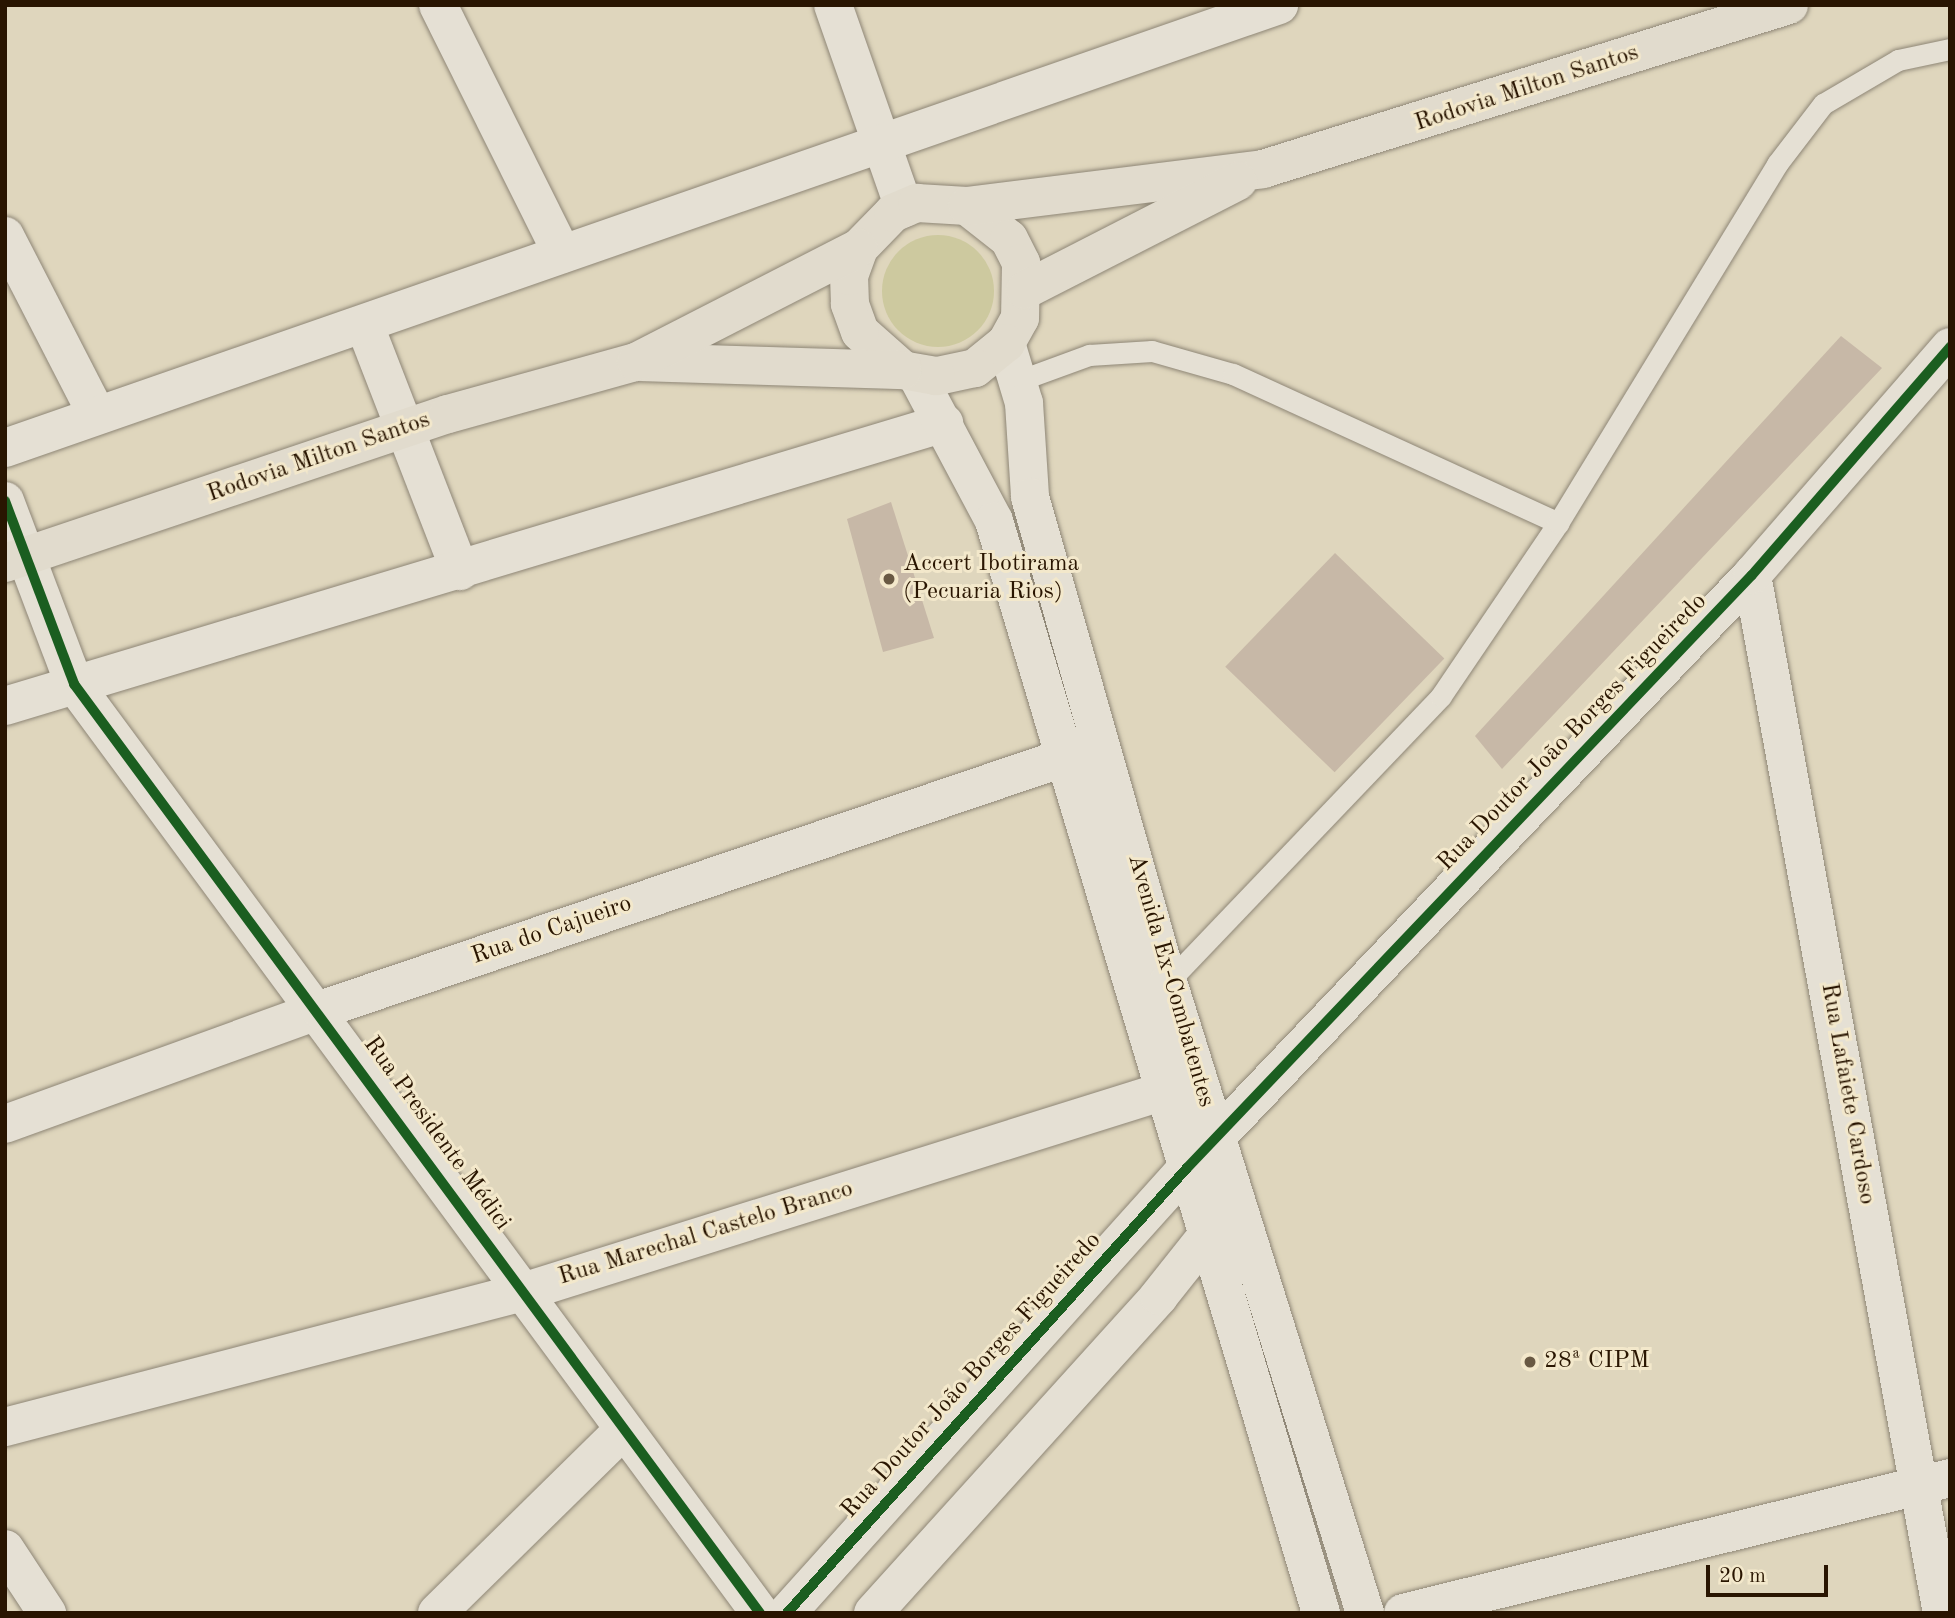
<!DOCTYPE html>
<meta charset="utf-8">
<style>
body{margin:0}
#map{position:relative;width:1955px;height:1618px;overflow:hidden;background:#dfd6bd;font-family:"Old Standard TT",serif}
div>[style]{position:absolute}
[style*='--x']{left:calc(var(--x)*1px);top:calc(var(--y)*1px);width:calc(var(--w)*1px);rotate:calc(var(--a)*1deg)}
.green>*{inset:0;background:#cdc99f}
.round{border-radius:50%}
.building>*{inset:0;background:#c7b8a7;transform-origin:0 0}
.roads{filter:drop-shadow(0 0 2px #8e8676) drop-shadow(0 0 2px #8e8676)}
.lane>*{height:21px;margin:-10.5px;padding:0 10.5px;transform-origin:10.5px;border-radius:10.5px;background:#e5e0d4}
.street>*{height:38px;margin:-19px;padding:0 19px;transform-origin:19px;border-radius:19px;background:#e5e0d4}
.secondary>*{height:38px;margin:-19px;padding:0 19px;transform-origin:19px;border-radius:19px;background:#e5e0d4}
.highway>*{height:38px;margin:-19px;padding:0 19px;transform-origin:19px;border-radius:19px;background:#e1dbcd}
.cycleway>*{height:10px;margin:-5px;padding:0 5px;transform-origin:5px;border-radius:5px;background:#1b5e20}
.dots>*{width:19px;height:19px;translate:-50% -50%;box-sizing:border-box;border:4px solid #f3e8cb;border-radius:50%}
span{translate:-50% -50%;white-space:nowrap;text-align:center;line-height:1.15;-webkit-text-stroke:6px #f3e8cb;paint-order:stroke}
.street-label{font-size:24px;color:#291501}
.poi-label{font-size:24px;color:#291501}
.left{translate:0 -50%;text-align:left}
.frame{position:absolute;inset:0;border:7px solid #291501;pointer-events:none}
.scale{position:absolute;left:1706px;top:1565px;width:122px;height:32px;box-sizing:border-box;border:4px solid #291501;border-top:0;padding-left:9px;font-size:21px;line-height:24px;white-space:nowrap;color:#291501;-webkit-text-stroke:5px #f3e8cb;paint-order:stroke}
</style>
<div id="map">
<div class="green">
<i class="round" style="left:882px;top:235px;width:112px;height:112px"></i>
</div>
<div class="building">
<i style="clip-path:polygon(1841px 336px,1882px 368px,1502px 769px,1475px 736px)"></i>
<i style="clip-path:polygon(891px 502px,934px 638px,883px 652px,847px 519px)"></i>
<i style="left:1335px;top:553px;width:152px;height:158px;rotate:44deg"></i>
</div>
<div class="roads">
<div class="lane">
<i style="--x:1018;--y:381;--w:76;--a:-20.1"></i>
<i style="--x:1089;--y:355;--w:63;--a:-3.6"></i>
<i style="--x:1152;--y:351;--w:84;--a:15.9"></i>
<i style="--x:1233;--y:374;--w:358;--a:24.6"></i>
<i style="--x:1168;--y:982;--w:395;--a:-46.3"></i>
<i style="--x:1441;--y:696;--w:209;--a:-55.9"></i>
<i style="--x:1558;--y:523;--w:421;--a:-58.6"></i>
<i style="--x:1777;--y:164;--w:76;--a:-52.5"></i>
<i style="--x:1823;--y:104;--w:87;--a:-30.4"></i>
<i style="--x:1898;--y:60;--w:53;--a:-11.9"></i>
</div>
<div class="street">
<i style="--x:438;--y:5;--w:278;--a:63.5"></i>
<i style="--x:833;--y:5;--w:215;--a:70.7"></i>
<i style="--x:5;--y:236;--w:199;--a:62.8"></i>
<i style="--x:365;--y:326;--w:263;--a:68.8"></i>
<i style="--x:5;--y:448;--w:1349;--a:-19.17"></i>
<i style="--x:5;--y:501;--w:196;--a:69.3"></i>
<i style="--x:74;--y:684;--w:1155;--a:53.56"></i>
<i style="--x:1752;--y:575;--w:1055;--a:79.63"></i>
<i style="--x:5;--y:706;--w:981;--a:-16.77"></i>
<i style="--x:5;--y:1124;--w:335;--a:-19.9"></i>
<i style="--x:320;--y:1010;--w:818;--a:-18.74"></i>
<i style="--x:5;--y:1427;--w:535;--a:-14.61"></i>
<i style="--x:523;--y:1292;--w:705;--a:-17.41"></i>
<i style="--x:5;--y:1549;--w:77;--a:56.7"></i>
<i style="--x:437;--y:1613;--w:258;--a:-44.5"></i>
<i style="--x:787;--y:1613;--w:598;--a:-48.05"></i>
<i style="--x:1187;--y:1168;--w:819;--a:-46.39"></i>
<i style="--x:1752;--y:575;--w:302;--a:-49"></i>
<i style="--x:873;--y:1613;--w:427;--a:-47.9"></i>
<i style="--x:1159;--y:1296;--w:106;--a:-51.5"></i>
<i style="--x:1403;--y:1613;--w:563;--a:-13.86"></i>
</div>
<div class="secondary">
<i style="--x:1006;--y:343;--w:63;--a:73.3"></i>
<i style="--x:1024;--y:403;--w:94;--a:86.3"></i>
<i style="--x:1030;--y:497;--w:504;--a:74.12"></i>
<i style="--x:1168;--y:982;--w:661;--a:72.66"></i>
<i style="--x:916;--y:374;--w:166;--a:62"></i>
<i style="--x:994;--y:521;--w:1140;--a:73.33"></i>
</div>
<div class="highway">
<i style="--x:967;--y:206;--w:53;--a:38.2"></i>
<i style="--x:1009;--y:239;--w:27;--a:63"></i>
<i style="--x:1021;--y:263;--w:55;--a:91"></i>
<i style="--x:1020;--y:318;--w:29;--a:119"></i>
<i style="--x:1006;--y:343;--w:40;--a:141"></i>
<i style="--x:975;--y:368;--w:40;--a:168"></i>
<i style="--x:936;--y:376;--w:34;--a:-170"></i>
<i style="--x:903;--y:370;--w:57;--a:-138.5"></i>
<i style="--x:860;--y:332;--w:30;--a:-110"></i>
<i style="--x:850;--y:304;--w:28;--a:-92"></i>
<i style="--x:849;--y:276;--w:30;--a:-70"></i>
<i style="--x:859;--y:248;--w:49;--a:-45.8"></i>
<i style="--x:893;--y:213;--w:26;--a:-23"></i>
<i style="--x:917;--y:203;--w:50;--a:3.4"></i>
<i style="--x:967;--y:206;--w:298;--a:-7.1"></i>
<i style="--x:1263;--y:169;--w:551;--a:-17.32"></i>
<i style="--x:1025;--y:290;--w:239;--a:-27.1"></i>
<i style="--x:642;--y:362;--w:261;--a:1.8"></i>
<i style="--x:5;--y:563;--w:467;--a:-18.6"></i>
<i style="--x:448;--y:414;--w:195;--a:-15.5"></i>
<i style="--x:636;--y:362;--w:250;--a:-27.1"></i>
</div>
</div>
<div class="cycleway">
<i style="--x:5;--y:501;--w:196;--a:69.3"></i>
<i style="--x:74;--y:684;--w:1155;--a:53.56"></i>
<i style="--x:787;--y:1613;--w:598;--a:-48.05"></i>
<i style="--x:1187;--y:1168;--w:819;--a:-46.39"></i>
<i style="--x:1752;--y:575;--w:302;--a:-49"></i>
</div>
<div class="dots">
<i style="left:889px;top:579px;background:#695943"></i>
<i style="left:1530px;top:1362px;background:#695943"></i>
</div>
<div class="street-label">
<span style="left:1527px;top:89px;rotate:-18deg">Rodovia Milton Santos</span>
<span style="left:319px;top:458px;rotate:-19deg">Rodovia Milton Santos</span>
<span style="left:1573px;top:733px;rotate:-46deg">Rua Doutor João Borges Figueiredo</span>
<span style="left:552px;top:931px;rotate:-19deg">Rua do Cajueiro</span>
<span style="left:1170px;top:981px;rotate:74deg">Avenida Ex-Combatentes</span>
<span style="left:1847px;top:1094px;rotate:80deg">Rua Lafaiete Cardoso</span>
<span style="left:436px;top:1134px;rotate:54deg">Rua Presidente Médici</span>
<span style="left:706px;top:1234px;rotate:-17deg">Rua Marechal Castelo Branco</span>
<span style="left:972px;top:1376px;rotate:-48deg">Rua Doutor João Borges Figueiredo</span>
</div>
<div class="poi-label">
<span class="left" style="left:903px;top:579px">Accert Ibotirama<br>(Pecuaria Rios)</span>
<span class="left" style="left:1544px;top:1362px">28ª CIPM</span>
</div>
<div class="frame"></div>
<div class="scale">20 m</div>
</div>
